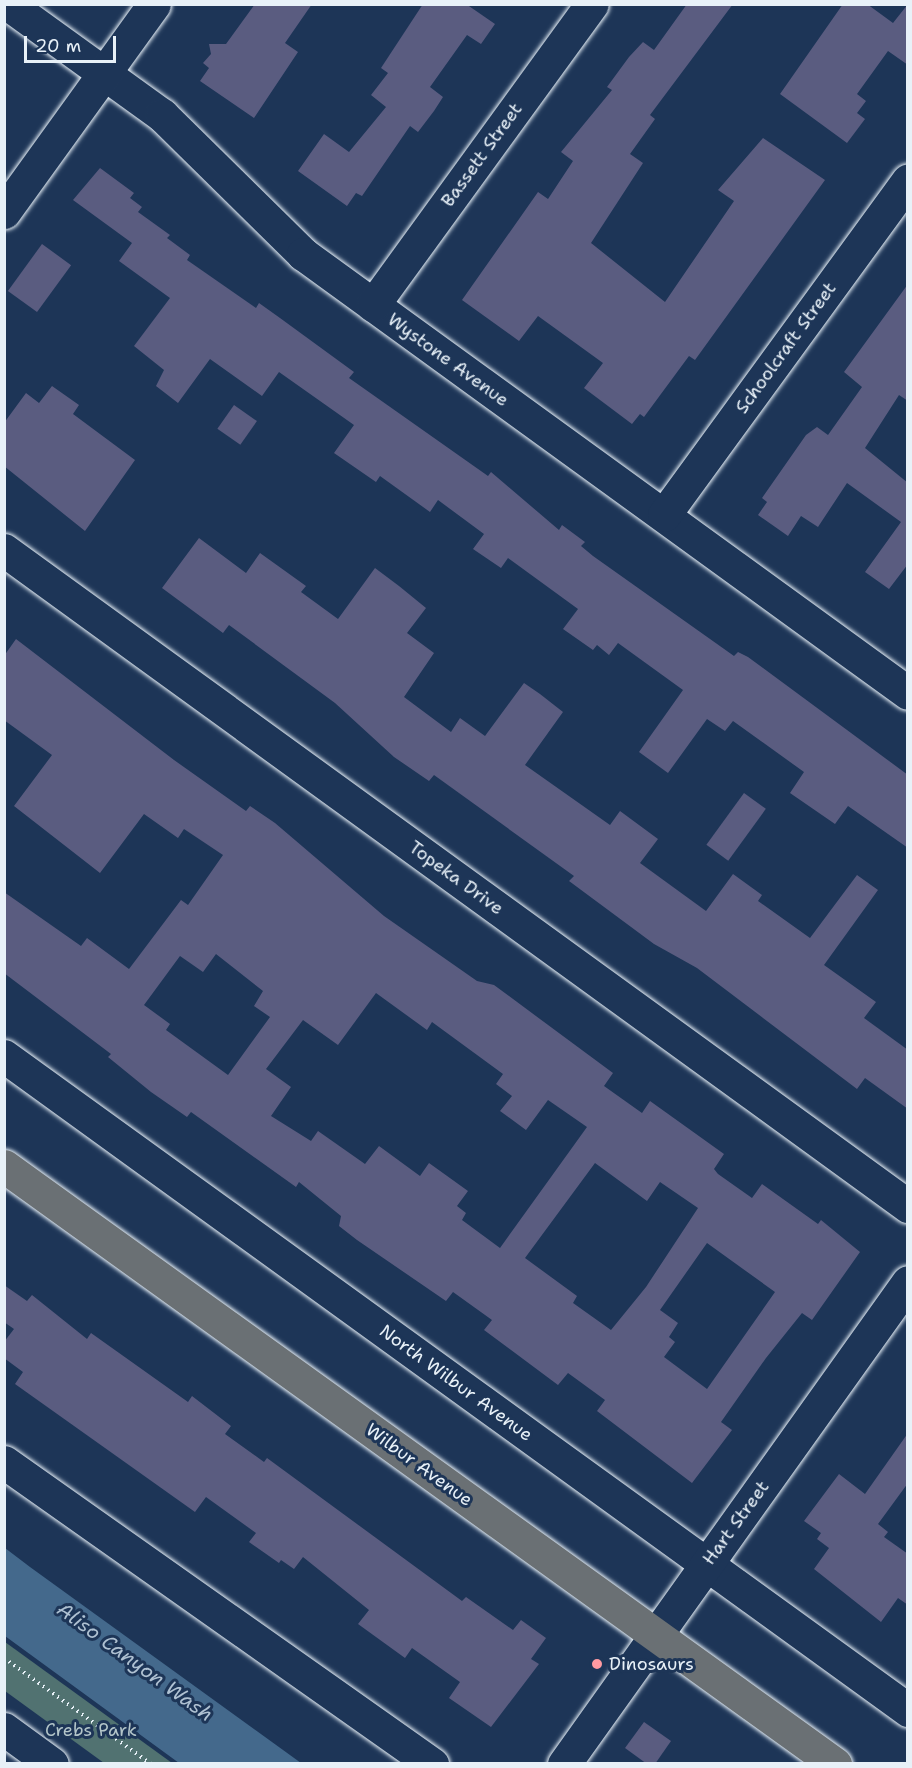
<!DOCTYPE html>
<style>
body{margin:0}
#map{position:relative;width:912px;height:1768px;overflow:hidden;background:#1d3557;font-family:"Shantell Sans",sans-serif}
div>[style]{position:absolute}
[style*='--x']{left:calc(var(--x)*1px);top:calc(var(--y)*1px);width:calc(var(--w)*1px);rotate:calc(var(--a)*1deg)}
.green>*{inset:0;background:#517271}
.water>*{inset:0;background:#44698c}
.building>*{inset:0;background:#5a5c80;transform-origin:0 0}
.path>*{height:4px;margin-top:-2px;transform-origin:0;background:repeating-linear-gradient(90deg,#e8f1f8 0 1.5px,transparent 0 6px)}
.roads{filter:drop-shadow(0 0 2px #e8f1f8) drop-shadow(0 0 2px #e8f1f8)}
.minor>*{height:33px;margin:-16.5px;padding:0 16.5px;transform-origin:16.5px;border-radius:16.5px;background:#1d3557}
.major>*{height:33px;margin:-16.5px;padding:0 16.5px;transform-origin:16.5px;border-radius:16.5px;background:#6a7074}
.dots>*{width:16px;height:16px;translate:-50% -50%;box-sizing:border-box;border:3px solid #1d3557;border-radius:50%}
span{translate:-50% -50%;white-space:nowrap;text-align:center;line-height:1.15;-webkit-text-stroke:6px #1d3557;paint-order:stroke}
.street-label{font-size:18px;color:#e8f1f8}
.poi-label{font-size:18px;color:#e8f1f8}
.left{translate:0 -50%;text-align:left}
.park-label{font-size:18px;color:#b3c5c9}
.water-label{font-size:20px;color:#afc1d2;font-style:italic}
.frame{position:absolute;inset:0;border:6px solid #e8f1f8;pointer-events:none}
.scale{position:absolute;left:24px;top:36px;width:92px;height:27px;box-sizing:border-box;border:3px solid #e8f1f8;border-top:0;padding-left:8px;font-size:18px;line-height:21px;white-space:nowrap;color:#e8f1f8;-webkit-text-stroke:4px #1d3557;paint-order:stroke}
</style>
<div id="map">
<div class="green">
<i style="clip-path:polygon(5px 1642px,172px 1763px,104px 1763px,5px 1691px)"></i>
</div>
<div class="water">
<i style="clip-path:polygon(5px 1548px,30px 1567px,301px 1763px,179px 1763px,5px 1636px)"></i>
</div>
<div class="building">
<i style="clip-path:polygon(255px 4px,312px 4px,285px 43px,298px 52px,254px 118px,200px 81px,209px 68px,203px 63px,211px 54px,209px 44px,226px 44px)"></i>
<i style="clip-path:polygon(423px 4px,466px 4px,495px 24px,481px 44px,467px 35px,430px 87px,443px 97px,434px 111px,418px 132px,410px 126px,362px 196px,356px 193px,347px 206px,298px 171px,324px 134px,349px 152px,386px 107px,371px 95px,388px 73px,381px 68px)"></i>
<i style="clip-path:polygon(687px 4px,733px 4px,650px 115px,655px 119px,630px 154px,643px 163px,591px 243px,665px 302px,734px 201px,718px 190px,763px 138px,825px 180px,695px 360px,689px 356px,644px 417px,640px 414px,632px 424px,584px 388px,603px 363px,538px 316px,519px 341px,462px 300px,538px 192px,548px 199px,573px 161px,561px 152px,612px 90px,607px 87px,629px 57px,643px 42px,654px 50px)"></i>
<i style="clip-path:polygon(843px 4px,867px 4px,893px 23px,908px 4px,908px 65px,888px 51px,857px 94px,866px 101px,857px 113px,865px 119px,847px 143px,780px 94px)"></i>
<i style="clip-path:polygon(100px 168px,134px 193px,130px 198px,142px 207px,138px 212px,170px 235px,167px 238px,190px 255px,187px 260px,256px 308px,259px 303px,280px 318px,354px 372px,349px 378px,488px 476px,491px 472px,559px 530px,562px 525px,585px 542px,581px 546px,593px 556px,734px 656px,738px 652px,748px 657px,908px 775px,908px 848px,848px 806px,835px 824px,790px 793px,804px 772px,733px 721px,725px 731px,707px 719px,668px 773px,639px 752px,683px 690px,618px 643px,609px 655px,597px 645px,593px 650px,563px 629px,578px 609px,508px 558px,501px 568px,473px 549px,484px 534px,438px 500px,430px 512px,380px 476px,376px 482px,334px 453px,354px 425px,279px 372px,262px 396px,210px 359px,178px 403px,156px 386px,164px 370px,134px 346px,170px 298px,119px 261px,132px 243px,73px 200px)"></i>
<i style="left:42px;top:244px;width:36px;height:58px;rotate:36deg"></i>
<i style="clip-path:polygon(908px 284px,908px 401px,899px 395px,865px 448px,908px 483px,908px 564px,889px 589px,865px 572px,901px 522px,847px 483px,818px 527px,801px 516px,788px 536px,758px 515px,767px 502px,762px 498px,806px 435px,817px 427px,828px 435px,862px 387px,844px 372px)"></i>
<i style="clip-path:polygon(52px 386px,79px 405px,73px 414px,135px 460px,85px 531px,4px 466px,4px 423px,26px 393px,39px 403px)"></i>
<i style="left:234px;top:405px;width:28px;height:29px;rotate:35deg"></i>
<i style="clip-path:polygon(199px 538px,246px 573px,260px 553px,306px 586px,301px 592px,338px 619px,375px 568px,399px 586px,426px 608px,407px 633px,434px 653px,404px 697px,451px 732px,460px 718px,485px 736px,524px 683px,540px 694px,563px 712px,525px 765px,610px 825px,620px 811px,658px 839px,640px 863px,706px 911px,733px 874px,762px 895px,758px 901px,810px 938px,857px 875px,878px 890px,824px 965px,876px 1002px,864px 1018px,908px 1050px,908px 1109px,865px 1078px,857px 1089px,697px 968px,654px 944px,569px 881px,574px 876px,434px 775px,429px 781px,394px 757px,335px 703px,229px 625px,223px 633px,162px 588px)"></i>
<i style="clip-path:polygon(evenodd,16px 639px,174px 760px,246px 811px,250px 806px,275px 823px,384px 916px,477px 981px,494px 985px,613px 1073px,604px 1086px,642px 1113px,650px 1101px,724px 1154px,714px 1169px,718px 1174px,752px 1198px,762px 1184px,818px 1224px,821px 1220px,860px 1252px,812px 1320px,802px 1313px,766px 1358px,721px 1422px,732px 1430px,692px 1483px,597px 1411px,605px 1400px,568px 1373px,558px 1385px,484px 1330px,492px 1320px,453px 1292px,446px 1301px,357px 1240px,339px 1226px,341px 1216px,299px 1182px,296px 1187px,191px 1112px,187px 1117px,151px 1092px,108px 1057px,111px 1054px,4px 973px,4px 892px,81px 946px,87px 938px,129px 969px,181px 900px,188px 905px,223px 855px,184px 829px,178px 838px,144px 814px,100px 873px,14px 806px,52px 755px,4px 720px,4px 656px,16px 639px,216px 954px,263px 991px,254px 1006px,270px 1017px,228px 1075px,166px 1030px,170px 1024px,144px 1005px,180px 956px,203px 972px,216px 954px,16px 639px,376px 993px,427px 1030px,432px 1022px,503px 1074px,496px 1084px,512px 1096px,500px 1111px,526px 1130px,548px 1100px,587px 1127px,500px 1248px,462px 1220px,466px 1213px,457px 1206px,468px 1191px,429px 1163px,420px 1176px,379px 1146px,365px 1164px,318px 1131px,311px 1141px,271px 1116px,291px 1087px,266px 1069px,303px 1020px,338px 1045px,376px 993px,16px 639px,595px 1163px,647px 1201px,660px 1182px,698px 1208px,646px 1287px,611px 1330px,573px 1303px,577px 1296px,525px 1258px,595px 1163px,16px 639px,707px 1243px,775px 1292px,707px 1389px,664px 1357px,675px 1342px,669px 1337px,678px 1323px,660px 1310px,707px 1243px)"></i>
<i style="left:744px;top:793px;width:27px;height:64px;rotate:36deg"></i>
<i style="clip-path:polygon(4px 1285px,27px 1301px,32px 1295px,87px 1339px,91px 1333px,188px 1402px,192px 1396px,231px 1426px,225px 1434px,264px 1462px,267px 1458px,462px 1601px,466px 1597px,513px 1630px,521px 1620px,546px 1638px,531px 1659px,539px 1664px,491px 1727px,449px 1698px,460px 1682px,412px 1648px,405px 1658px,358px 1624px,369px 1610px,303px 1557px,294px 1569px,281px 1560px,279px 1563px,249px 1542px,256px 1533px,206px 1497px,195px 1512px,15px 1384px,23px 1372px,4px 1358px,4px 1342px,14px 1329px,4px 1322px)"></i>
<i style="clip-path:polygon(908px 1433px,908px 1483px,878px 1524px,888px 1532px,884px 1537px,908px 1554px,908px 1605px,898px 1598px,881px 1622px,814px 1569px,829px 1548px,817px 1539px,821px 1533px,804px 1521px,839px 1474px,865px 1494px)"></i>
<i style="clip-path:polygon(644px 1722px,671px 1741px,655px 1764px,647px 1764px,625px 1748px)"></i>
</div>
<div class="path">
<i style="--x:4;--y:1658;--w:181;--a:35.8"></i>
</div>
<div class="roads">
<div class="minor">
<i style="--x:8;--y:4;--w:190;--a:35.8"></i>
<i style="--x:162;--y:115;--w:198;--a:44.6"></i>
<i style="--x:303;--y:254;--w:747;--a:35.97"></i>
<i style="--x:4;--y:212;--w:256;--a:-54.2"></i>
<i style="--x:373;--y:305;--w:372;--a:-54"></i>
<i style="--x:664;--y:515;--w:414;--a:-53.9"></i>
<i style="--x:4;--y:550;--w:1117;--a:35.97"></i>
<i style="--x:4;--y:1056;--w:1116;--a:35.88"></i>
<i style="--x:4;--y:1462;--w:524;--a:35.21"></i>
<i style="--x:4;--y:1729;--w:59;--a:36.1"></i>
<i style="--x:564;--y:1764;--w:592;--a:-54.48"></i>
</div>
<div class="major">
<i style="--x:4;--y:1166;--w:1024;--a:35.74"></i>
</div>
</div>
<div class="dots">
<i style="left:597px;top:1664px;background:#ff9aa2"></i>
</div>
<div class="street-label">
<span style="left:482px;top:155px;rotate:-54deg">Bassett Street</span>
<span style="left:786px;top:348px;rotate:-54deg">Schoolcraft Street</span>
<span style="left:448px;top:360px;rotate:36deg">Wystone Avenue</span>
<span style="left:456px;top:878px;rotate:36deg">Topeka Drive</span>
<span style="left:456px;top:1383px;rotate:36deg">North Wilbur Avenue</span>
<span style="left:419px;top:1465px;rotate:36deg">Wilbur Avenue</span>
<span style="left:736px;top:1523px;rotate:-54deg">Hart Street</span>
</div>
<div class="poi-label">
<span class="left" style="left:609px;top:1664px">Dinosaurs</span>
</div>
<div class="park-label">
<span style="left:91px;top:1730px">Crebs Park</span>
</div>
<div class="water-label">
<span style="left:135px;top:1662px;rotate:36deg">Aliso Canyon Wash</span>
</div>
<div class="frame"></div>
<div class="scale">20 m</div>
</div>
